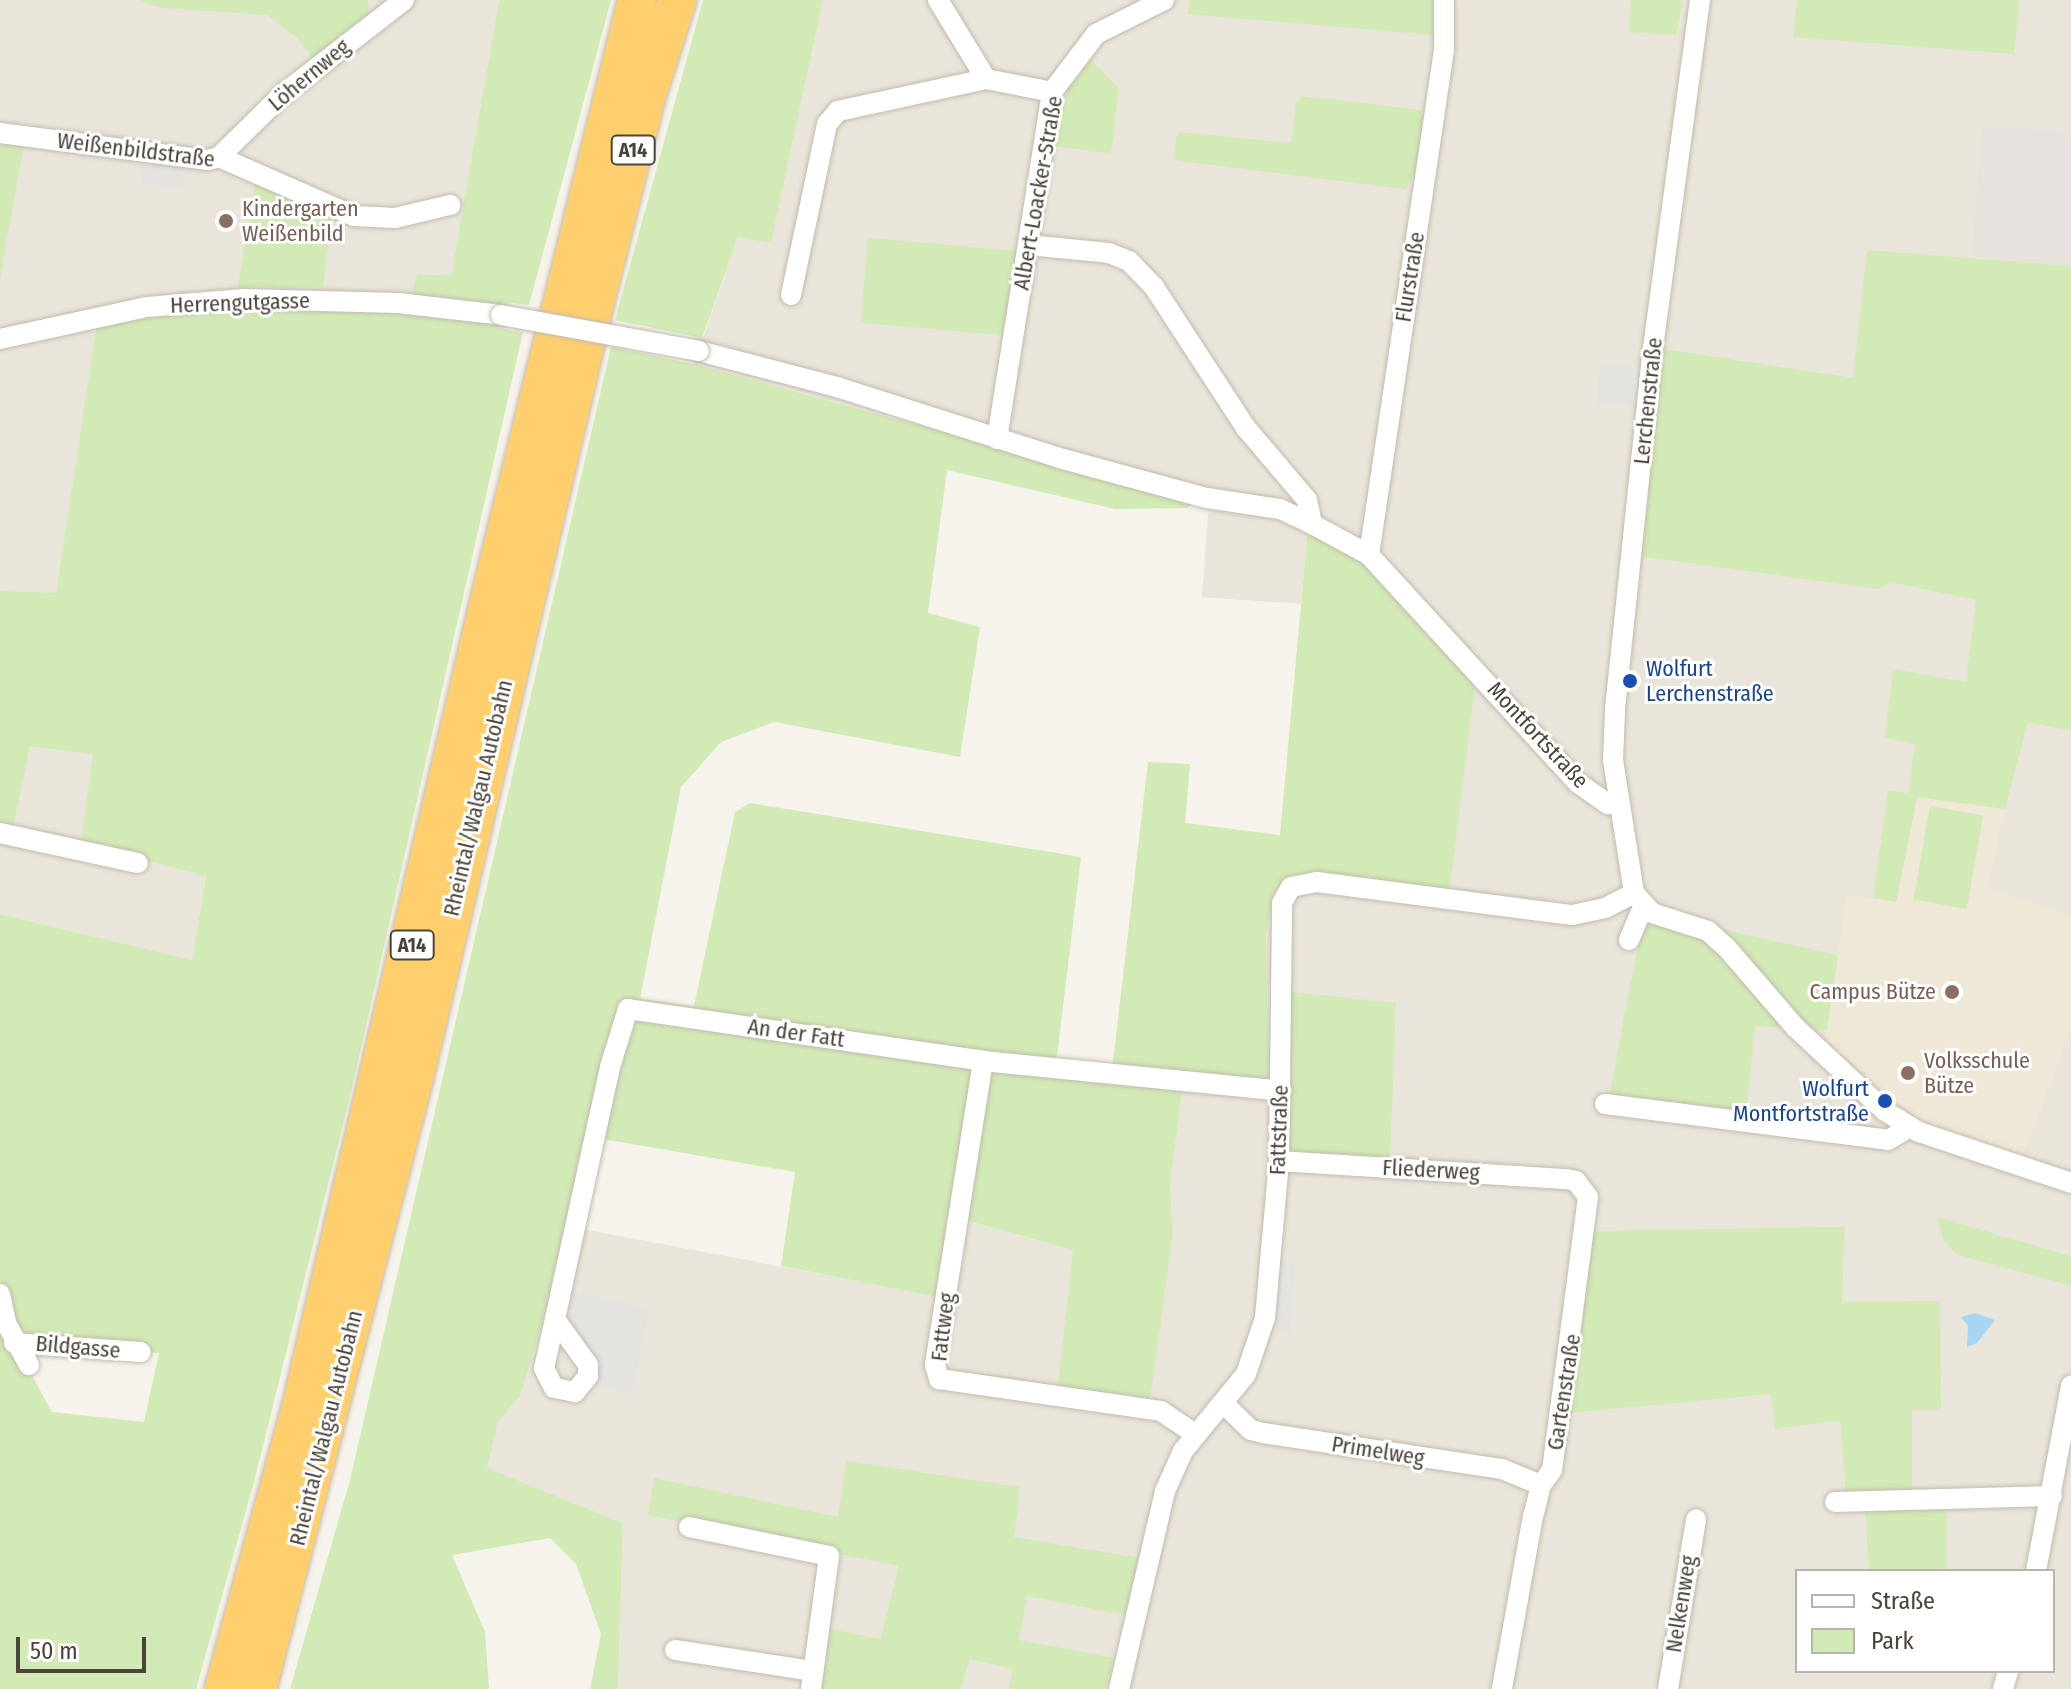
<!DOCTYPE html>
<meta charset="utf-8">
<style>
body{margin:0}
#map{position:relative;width:2071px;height:1689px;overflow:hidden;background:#f6f3ec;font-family:"Fira Sans Condensed",sans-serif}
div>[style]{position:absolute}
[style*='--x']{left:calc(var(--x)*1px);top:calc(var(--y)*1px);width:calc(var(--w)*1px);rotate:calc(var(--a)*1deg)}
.residential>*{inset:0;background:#eae5da}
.industrial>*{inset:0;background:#e6e2dd}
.education>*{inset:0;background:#efe8d6}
.green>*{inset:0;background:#d2eab5;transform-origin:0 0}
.parking>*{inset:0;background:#e5e3e0;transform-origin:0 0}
.water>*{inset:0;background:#a9d4f2}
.roads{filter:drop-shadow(0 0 2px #c2bbae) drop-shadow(0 0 2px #c2bbae)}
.minor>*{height:20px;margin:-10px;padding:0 10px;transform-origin:10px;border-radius:10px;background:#fff}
.motorway>*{height:38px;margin:-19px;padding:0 19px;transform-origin:19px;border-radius:19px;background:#ffcf6e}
.bridges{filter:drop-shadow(0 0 2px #c2bbae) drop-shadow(0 0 2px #c2bbae)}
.minor-bridge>*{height:20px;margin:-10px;padding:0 10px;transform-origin:10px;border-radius:10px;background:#fff}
.dots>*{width:22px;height:22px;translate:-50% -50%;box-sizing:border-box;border:4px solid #fff;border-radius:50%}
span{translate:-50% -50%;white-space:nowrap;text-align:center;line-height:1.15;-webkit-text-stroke:6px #fff;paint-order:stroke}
.shield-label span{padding:2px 6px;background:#fff;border:2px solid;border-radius:6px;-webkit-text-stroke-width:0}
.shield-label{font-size:20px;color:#4b4439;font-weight:700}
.street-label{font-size:22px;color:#4b4439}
.education-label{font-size:22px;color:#785e54}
.left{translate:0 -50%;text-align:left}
.right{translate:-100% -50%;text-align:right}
.transit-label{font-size:22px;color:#164399}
.legend{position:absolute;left:1795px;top:1569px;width:260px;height:104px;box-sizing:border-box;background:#fff;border:2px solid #b7b4b0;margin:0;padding:10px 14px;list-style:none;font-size:24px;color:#4b4439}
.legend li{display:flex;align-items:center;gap:16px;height:40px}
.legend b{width:40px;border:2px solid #b7b4b0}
.scale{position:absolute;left:16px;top:1637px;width:130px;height:36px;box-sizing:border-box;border:4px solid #4b4439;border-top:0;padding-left:10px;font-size:24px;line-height:28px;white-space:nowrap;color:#4b4439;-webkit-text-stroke:6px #fff;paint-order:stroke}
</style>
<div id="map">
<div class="residential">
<i style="clip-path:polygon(0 0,499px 0,451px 276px,408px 309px,97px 322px,56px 594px,0 593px)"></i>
<i style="clip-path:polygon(evenodd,823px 0,2071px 0,2071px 1689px,618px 1689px,623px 1523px,486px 1468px,498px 1422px,520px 1396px,546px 1297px,577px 1228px,942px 1297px,956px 1218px,1073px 1250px,1070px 1272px,1173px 1233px,1170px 1185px,1184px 1077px,1269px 1082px,1266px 936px,1276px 886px,1295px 879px,1308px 529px,1301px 604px,1202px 597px,1209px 503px,694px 364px,738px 237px,771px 242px,823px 0,1797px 1571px,2053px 1571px,2053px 1671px,1797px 1671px,1797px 1571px)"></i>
<i style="clip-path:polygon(30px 745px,94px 754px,206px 875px,192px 960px,0 914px,0 826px,13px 828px)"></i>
</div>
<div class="industrial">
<i style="clip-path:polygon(1982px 127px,2071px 131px,2071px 266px,1972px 256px)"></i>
</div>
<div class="education">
<i style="clip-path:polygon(1917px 797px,2005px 809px,1987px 888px,2071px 916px,2071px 1029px,2020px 1164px,1914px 1124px,1824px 1049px,1847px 894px,1896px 902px)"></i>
</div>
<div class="green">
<i style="clip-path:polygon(136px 0,368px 0,368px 24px,315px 61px,297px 38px,267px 15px,163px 8px)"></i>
<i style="clip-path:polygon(499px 0,611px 0,529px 305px,503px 302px,497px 328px,523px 332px,351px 1092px,254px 1482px,196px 1689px,0 1689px,0 1309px,5px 1327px,52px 1412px,144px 1422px,159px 1353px,16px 1340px,0 1280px,0 914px,192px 960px,206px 876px,81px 844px,93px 754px,30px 746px,13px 828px,0 826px,0 591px,56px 593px,97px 322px,186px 309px,408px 309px,417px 274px,451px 276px)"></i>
<i style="clip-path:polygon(703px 0,823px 0,771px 243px,738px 237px,702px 338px,615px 320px)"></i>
<i style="clip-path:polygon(1189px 0,1435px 0,1435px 35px,1188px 14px)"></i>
<i style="clip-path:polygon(1631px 0,1683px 0,1676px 35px,1628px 32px)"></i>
<i style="clip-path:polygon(1797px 0,2020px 0,2014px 54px,1793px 37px)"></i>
<i style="clip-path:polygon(1089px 57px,1119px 89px,1111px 153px,1054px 146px,1069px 82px)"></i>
<i style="clip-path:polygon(1302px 96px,1420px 110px,1425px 119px,1416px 171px,1406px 189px,1174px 160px,1177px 132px,1291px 143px,1296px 103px)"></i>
<i style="clip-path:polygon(0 142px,24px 144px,0 279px)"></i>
<i style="clip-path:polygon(255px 183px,332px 215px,323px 287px,238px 287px)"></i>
<i style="left:868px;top:238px;width:152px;height:85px;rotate:5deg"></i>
<i style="clip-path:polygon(1867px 250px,2071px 266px,2071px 731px,2028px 722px,2005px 809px,1917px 797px,1896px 902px,1873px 898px,1888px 791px,1908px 793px,1915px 744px,1885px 738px,1893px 669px,1966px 682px,1976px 600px,1890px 582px,1878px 589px,1632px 555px,1663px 349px,1853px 378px)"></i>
<i style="clip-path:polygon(611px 347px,694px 364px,1197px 501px,1187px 508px,1115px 509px,947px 470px,928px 613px,980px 627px,960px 757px,774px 722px,721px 742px,681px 787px,640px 999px,694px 1006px,735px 812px,750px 803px,1081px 857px,1056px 1065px,1112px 1070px,1148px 762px,1190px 764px,1185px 823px,1280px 835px,1308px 528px,1375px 570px,1476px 677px,1449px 895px,1295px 879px,1276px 886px,1266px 936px,1269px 1082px,1184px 1077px,1170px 1185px,1173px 1233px,1149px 1406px,1057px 1393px,1073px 1250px,957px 1218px,943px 1298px,781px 1266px,795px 1172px,597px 1138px,520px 1396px,498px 1422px,487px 1468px,623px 1523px,618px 1689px,590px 1689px,601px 1634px,576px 1564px,550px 1538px,452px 1555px,485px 1632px,489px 1689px,290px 1689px,350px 1480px)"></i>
<i style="left:1930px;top:806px;width:54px;height:95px;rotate:10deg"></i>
<i style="clip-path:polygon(1644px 912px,1838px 955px,1827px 1030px,1755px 1026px,1746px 1115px,1609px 1098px)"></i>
<i style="clip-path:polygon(1291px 992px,1396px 1003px,1390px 1160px,1295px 1154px,1290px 1149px)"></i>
<i style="clip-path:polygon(1937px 1217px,2071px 1256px,2071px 1286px,1958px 1255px,1944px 1242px)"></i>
<i style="clip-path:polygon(1845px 1227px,1842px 1302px,1940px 1301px,1941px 1410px,1912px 1410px,1912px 1502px,1947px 1502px,1946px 1571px,1869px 1571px,1865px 1506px,1846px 1497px,1840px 1420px,1775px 1429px,1771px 1394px,1568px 1413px,1593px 1231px)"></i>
<i style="clip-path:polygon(846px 1461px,1020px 1487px,1014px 1537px,1139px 1558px,1125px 1615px,1027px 1596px,1019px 1640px,1114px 1658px,1105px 1689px,1009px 1689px,1013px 1669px,970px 1659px,960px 1689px,814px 1689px,821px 1627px,881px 1639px,899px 1566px,648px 1515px,654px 1478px,838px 1517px)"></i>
</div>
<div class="parking">
<i style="clip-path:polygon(144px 163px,186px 165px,183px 190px,142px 183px)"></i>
<i style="left:1600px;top:364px;width:36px;height:39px;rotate:5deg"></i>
<i style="left:1282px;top:1263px;width:13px;height:69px;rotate:4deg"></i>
<i style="clip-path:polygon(567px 1290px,649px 1309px,632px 1394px,591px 1385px,561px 1319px)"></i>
</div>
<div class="water">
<i style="clip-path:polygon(1975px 1313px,1995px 1320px,1977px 1343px,1967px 1347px,1968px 1326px,1961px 1317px)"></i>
</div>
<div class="roads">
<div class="minor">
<i style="--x:938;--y:0;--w:92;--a:58.7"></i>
<i style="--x:986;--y:79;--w:67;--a:11.1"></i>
<i style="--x:1700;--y:0;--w:350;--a:97.7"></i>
<i style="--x:1653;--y:347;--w:366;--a:96"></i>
<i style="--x:1615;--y:711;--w:49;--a:92.3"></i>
<i style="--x:1613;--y:760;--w:135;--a:81"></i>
<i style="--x:1634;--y:893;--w:27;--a:48"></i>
<i style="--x:1652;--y:913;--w:59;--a:17.8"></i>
<i style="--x:1708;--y:931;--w:24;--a:42"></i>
<i style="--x:1726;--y:947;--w:107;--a:49.2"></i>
<i style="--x:1796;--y:1028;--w:122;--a:43"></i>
<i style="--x:1885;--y:1111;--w:40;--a:32"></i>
<i style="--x:1919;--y:1132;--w:160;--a:18.5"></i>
<i style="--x:0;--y:133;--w:210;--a:7.4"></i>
<i style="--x:208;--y:160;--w:11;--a:-15"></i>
<i style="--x:219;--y:157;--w:147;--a:23.6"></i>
<i style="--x:354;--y:216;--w:41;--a:2.8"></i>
<i style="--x:395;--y:218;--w:57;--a:-13.3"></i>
<i style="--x:219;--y:157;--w:90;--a:-44.5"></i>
<i style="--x:283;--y:94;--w:153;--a:-37.8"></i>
<i style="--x:1028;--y:245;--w:81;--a:5.6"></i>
<i style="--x:1109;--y:253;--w:22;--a:22"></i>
<i style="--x:1129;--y:261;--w:36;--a:46"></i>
<i style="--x:1154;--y:287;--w:168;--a:56.9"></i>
<i style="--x:1246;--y:428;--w:94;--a:49.7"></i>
<i style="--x:1307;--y:500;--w:25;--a:78"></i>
<i style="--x:791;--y:295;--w:175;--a:-78.1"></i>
<i style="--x:827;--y:124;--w:17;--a:-50"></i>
<i style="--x:838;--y:111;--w:151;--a:-12.2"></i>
<i style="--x:0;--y:339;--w:150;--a:-12.3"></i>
<i style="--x:147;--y:307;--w:97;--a:-4.7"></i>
<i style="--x:244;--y:299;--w:154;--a:1.5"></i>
<i style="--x:398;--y:303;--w:104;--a:6.6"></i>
<i style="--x:699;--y:351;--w:143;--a:14.6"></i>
<i style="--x:837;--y:387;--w:237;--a:17.7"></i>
<i style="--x:1063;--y:459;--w:149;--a:15.2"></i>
<i style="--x:1207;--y:498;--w:74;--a:8.6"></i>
<i style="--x:1280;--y:509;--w:35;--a:25"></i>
<i style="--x:1312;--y:524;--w:65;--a:28.5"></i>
<i style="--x:1369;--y:555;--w:309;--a:47.5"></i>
<i style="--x:1578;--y:783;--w:37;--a:35"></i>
<i style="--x:1608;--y:804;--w:10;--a:0"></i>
<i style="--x:997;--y:439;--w:351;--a:-81"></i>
<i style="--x:1052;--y:92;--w:73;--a:-52.8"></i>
<i style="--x:1096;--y:34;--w:76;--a:-26.6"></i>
<i style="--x:1369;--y:555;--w:511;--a:-81.55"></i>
<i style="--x:1444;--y:50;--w:50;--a:-90"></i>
<i style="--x:0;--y:833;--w:141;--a:12.3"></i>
<i style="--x:1629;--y:940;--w:36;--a:-67"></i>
<i style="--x:983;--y:1061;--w:308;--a:99"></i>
<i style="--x:935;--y:1365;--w:15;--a:74"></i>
<i style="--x:939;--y:1379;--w:224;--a:8.2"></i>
<i style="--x:1161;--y:1411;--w:41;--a:34.1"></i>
<i style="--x:1605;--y:1104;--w:285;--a:7.2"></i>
<i style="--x:1888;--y:1140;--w:26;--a:-31"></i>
<i style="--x:1279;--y:1161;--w:289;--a:3.6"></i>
<i style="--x:1567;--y:1179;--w:9;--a:13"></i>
<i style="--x:1576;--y:1181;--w:20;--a:53"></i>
<i style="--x:1588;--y:1197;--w:275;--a:97.5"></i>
<i style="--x:1552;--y:1470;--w:19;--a:126"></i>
<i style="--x:1541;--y:1485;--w:32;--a:104"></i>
<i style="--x:1533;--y:1516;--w:176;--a:100.2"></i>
<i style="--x:0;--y:1294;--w:30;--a:78"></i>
<i style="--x:6;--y:1323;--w:48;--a:61.3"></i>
<i style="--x:555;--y:1319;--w:57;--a:54.3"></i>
<i style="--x:588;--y:1365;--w:11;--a:90"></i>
<i style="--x:588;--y:1376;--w:21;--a:129"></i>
<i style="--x:575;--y:1392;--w:21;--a:-169"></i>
<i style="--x:554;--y:1388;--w:22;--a:-117"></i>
<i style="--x:544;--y:1368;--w:50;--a:-77.3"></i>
<i style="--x:555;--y:1319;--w:150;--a:-77.7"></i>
<i style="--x:587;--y:1172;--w:107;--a:-77.6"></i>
<i style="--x:610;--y:1067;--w:61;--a:-72.8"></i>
<i style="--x:628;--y:1009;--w:359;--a:8.3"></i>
<i style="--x:983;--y:1061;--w:300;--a:5.7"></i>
<i style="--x:14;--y:1343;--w:127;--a:4.1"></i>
<i style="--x:1224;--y:1404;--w:37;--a:44"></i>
<i style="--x:1251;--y:1430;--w:12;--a:14"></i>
<i style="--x:1263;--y:1433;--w:242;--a:8.6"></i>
<i style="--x:1502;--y:1469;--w:42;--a:22.3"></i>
<i style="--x:1835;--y:1502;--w:217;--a:-1.6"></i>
<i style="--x:689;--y:1527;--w:143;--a:11.7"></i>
<i style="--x:829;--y:1556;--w:134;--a:97.7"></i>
<i style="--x:2036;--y:1571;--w:189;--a:-79.3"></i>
<i style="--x:675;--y:1650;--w:140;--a:8.7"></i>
<i style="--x:1119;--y:1689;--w:203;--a:-76.9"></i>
<i style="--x:1165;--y:1491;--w:44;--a:-65.8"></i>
<i style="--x:1183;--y:1451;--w:99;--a:-50.7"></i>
<i style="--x:1246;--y:1374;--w:59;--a:-71.3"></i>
<i style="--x:1265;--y:1318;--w:158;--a:-84.9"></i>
<i style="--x:1279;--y:1161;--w:258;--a:-89.3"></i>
<i style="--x:1282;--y:903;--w:18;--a:-61"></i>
<i style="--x:1291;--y:887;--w:26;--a:-11"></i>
<i style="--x:1317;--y:882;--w:257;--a:7.4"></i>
<i style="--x:1572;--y:915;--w:34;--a:-12"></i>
<i style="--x:1605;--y:908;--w:33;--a:-27"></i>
<i style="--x:1668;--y:1689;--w:172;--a:-80.6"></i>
<i style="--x:2003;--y:1689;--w:19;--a:-74"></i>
</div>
<div class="motorway">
<i style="--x:224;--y:1689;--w:287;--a:-74.7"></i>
<i style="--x:300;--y:1412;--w:840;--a:-76.86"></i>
<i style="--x:491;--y:594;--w:612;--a:-76.19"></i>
<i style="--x:257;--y:1689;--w:627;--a:-75.59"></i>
<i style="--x:413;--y:1082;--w:801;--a:-76.87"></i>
<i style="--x:595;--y:302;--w:214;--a:-76"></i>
<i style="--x:647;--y:94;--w:99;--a:-72.3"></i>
</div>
</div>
<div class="bridges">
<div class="minor-bridge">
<i style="--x:501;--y:315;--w:201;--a:10.3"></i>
</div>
</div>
<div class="dots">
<i style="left:226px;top:221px;background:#8d6e63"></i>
<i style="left:1630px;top:681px;background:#1a4fb4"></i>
<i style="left:1952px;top:992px;background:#8d6e63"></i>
<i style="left:1908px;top:1073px;background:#8d6e63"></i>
<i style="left:1885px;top:1101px;background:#1a4fb4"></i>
</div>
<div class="shield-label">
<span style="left:633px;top:150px">A14</span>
<span style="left:412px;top:945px">A14</span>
</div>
<div class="street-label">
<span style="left:309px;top:75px;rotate:-40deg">Löhernweg</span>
<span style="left:136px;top:150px;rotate:7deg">Weißenbildstraße</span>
<span style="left:1038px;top:193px;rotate:-80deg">Albert-Loacker-Straße</span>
<span style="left:1410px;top:277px;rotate:-81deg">Flurstraße</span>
<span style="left:240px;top:303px;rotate:-2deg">Herrengutgasse</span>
<span style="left:1648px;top:401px;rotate:-84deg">Lerchenstraße</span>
<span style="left:1538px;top:735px;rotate:47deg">Montfortstraße</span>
<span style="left:478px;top:798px;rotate:-77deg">Rheintal/Walgau Autobahn</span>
<span style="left:796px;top:1033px;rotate:8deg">An der Fatt</span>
<span style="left:1279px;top:1130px;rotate:-88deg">Fattstraße</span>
<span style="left:1431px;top:1170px;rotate:3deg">Fliederweg</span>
<span style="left:943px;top:1327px;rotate:-83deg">Fattweg</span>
<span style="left:78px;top:1347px;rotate:5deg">Bildgasse</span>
<span style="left:1564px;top:1392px;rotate:-81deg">Gartenstraße</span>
<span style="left:326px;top:1428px;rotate:-76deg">Rheintal/Walgau Autobahn</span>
<span style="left:1378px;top:1451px;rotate:9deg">Primelweg</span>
<span style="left:1681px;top:1604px;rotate:-81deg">Nelkenweg</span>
</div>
<div class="education-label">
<span class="left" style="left:242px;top:221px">Kindergarten<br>Weißenbild</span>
<span class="right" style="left:1936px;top:992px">Campus Bütze</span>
<span class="left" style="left:1924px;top:1073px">Volksschule<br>Bütze</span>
</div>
<div class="transit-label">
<span class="left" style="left:1646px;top:681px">Wolfurt<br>Lerchenstraße</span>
<span class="right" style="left:1869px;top:1101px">Wolfurt<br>Montfortstraße</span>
</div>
<ul class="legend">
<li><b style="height:10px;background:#fff"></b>Straße</li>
<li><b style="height:22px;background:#d2eab5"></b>Park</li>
</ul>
<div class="scale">50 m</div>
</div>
